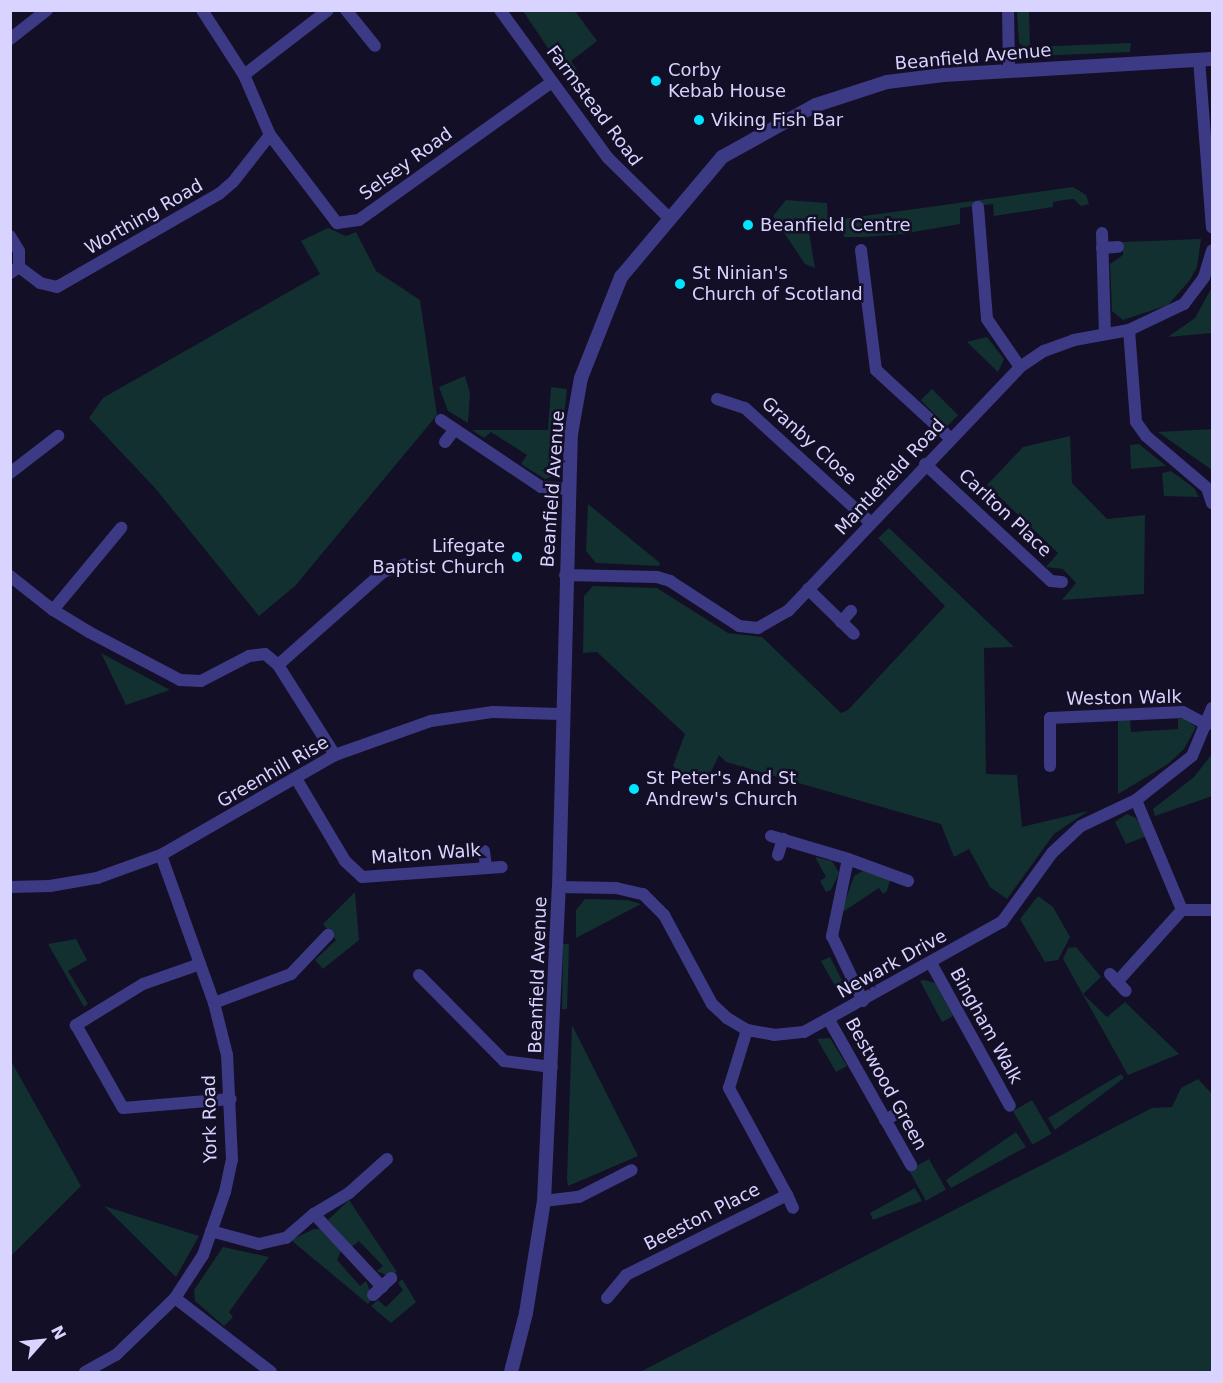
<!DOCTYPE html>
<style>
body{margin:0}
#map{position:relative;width:1223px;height:1383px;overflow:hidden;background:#130f26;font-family:"DejaVu Sans",sans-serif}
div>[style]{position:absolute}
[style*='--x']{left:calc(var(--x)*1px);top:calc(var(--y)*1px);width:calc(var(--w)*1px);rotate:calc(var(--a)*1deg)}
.green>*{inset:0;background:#12302f;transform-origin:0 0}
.minor>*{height:12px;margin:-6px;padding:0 6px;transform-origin:6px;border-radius:6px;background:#3d3a85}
.tertiary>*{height:14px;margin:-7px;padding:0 7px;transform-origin:7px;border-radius:7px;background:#3d3a85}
.dots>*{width:16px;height:16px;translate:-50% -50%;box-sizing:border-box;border:3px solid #130f26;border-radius:50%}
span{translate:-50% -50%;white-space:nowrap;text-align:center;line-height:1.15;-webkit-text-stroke:5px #130f26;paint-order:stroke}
.street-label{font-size:18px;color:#d9d4ff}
.poi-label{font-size:18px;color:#d9d4ff}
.left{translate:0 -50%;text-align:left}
.right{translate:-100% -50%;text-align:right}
.frame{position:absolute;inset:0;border:12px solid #d9d4ff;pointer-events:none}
.north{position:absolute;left:12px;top:1311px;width:60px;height:60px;-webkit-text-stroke:4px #130f26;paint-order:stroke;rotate:63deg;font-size:16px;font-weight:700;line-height:24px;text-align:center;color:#d9d4ff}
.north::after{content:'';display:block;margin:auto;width:21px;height:27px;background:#d9d4ff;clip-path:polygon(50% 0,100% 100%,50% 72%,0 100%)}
</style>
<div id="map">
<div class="green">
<i style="clip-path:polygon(523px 11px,575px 11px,597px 41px,571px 61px,577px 70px,568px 78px)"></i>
<i style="clip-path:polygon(1017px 11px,1029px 11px,1030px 47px,1131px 43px,1130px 52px,1034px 56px,1019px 43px)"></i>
<i style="clip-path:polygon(1073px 187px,1086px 195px,1089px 204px,1081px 206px,1074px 199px,1064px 200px,1053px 202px,1053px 207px,994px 216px,993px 204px,960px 208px,960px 224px,902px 234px,865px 237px,844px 237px,843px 230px,809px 233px,815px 268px,805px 264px,773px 216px,786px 200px,827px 203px,828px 221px)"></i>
<i style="clip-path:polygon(328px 228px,346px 236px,356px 232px,376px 271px,420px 300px,437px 415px,295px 586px,259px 616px,155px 488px,89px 418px,103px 398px,320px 274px,301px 241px)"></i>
<i style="clip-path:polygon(1201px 239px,1197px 267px,1190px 280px,1168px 305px,1123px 320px,1112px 311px,1110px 264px,1123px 255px,1122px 242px)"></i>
<i style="clip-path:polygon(1212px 287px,1212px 333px,1168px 337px,1195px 318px)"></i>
<i style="clip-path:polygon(987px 337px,1004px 359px,998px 372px,967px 342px)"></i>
<i style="clip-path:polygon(465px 376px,470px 393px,468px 423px,448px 411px,439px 387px)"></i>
<i style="clip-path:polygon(551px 387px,567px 389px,558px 475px,545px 479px,521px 464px,527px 455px,491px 432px,484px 438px,472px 430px,548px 430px)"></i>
<i style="left:932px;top:389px;width:37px;height:16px;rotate:45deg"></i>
<i style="clip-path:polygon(1212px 429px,1212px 470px,1158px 432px)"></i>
<i style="clip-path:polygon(1070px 436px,1072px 483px,1107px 519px,1145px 515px,1144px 594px,1062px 600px,1076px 583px,1063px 569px,1046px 567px,1058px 553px,987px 485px,1023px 447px)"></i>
<i style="clip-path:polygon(1139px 444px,1166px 466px,1131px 469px,1130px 445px)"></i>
<i style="clip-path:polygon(1171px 471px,1194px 488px,1199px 497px,1164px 496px,1162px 473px)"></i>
<i style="clip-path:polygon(588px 504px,660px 563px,659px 566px,596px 563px,586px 551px)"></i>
<i style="clip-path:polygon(889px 528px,1014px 647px,984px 648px,986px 774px,1017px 775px,1022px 827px,1088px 811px,1054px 834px,1007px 899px,990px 887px,969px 849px,954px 857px,941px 824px,726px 762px,719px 755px,709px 776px,696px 787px,673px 766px,685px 734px,597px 652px,583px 653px,584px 596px,593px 586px,657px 588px,728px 633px,762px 637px,841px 713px,848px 710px,945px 606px,878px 538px)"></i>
<i style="clip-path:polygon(101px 653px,170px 690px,126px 705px)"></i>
<i style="clip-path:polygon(1183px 718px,1196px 727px,1184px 749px,1168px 764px,1118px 794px,1118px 721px,1130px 720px,1131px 732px,1178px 729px,1178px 719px)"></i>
<i style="clip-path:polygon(1212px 754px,1212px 796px,1155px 816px,1153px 809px,1194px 777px)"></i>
<i style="clip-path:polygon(1127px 814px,1136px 818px,1147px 836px,1126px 844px,1115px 822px)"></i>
<i style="clip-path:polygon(815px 857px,832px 861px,839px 873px,831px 890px,826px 892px,820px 881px,826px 877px)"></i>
<i style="clip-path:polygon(863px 871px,890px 880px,887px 891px,883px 894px,879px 888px,841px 913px,854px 876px)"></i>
<i style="clip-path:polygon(355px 892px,359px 940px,323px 969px,315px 960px,336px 940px,323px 924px)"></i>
<i style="clip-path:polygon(1038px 896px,1053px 907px,1070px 937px,1058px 960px,1045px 962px,1020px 919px)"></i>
<i style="clip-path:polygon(585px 899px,627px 900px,641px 904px,576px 938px,576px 910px)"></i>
<i style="clip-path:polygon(76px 939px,87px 960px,68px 971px,88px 1004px,84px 1007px,48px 944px)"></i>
<i style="clip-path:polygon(563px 944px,569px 944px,567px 1009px,562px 1009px)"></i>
<i style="clip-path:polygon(1076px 947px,1101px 977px,1083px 994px,1107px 1017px,1125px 1002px,1179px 1054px,1128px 1075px,1063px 959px,1068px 948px)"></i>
<i style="clip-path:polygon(830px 957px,847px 990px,843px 1000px,821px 961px)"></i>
<i style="clip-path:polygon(924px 980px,935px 983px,953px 1016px,942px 1022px,920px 981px)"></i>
<i style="clip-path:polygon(572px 1025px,638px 1156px,568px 1186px,567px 1179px)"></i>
<i style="clip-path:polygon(830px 1038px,847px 1066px,836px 1072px,817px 1039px)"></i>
<i style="clip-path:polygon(11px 1061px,81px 1186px,11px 1256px,10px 1256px)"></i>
<i style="clip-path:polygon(1121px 1074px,1124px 1078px,1055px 1130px,1048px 1118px)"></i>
<i style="clip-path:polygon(1198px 1079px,1212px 1094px,1212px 1372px,640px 1372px,1152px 1108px,1172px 1107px,1181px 1088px)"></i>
<i style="left:1032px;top:1100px;width:39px;height:22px;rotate:60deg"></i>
<i style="clip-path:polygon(1016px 1132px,1026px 1147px,951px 1188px,946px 1180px)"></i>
<i style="left:929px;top:1159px;width:35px;height:23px;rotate:61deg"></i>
<i style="clip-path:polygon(915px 1188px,922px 1201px,873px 1220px,870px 1213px)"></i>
<i style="clip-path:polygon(349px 1200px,397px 1272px,386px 1275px,377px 1271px,383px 1266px,359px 1241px,352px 1247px,328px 1220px)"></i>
<i style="clip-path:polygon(104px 1206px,199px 1236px,176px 1277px)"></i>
<i style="clip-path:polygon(314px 1229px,320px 1229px,341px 1251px,337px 1260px,360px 1286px,366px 1281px,373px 1298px,368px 1304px,291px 1240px)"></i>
<i style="clip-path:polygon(223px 1247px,269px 1257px,229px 1312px,233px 1317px,224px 1326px,195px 1301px,194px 1290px)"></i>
<i style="clip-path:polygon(402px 1279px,416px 1302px,391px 1323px,371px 1306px,378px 1300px,386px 1307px,403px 1290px,398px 1283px)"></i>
</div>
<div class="minor">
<i style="--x:202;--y:10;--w:77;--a:57.1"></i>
<i style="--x:244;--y:75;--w:65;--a:66.6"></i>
<i style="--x:270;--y:135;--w:111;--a:52.7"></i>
<i style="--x:337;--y:223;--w:22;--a:-8"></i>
<i style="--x:359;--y:220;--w:237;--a:-35.6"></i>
<i style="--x:346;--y:10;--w:46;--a:51.1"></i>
<i style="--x:500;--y:10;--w:183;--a:53.9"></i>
<i style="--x:608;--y:158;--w:84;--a:44.5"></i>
<i style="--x:1008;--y:10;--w:60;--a:89"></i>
<i style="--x:10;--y:39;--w:47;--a:-38.1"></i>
<i style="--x:1199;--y:59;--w:169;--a:85.6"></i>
<i style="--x:244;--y:75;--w:106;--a:-37.7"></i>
<i style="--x:978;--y:207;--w:112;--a:85.4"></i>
<i style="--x:987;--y:319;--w:58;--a:55.5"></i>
<i style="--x:1102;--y:233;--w:100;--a:88.3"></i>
<i style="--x:10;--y:236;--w:17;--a:59"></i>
<i style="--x:19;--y:251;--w:16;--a:90"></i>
<i style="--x:19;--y:267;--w:11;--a:146"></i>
<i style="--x:1102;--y:248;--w:16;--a:-4"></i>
<i style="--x:861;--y:250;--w:121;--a:82.9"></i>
<i style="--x:876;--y:370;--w:102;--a:42.6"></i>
<i style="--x:19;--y:267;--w:26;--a:37"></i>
<i style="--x:40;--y:283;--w:17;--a:13"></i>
<i style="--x:57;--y:287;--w:187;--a:-29.9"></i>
<i style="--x:219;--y:194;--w:18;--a:-41"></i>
<i style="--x:233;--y:182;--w:60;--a:-51.8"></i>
<i style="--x:1129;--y:330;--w:92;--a:85.6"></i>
<i style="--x:1136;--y:422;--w:17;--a:54"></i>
<i style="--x:1146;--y:436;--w:80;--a:40.4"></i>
<i style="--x:1207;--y:488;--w:16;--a:72"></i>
<i style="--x:717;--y:399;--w:29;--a:18"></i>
<i style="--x:745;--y:408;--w:169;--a:42.4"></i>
<i style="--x:441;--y:420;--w:120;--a:33.8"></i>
<i style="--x:541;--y:487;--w:28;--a:4"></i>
<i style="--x:445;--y:442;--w:16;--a:-52"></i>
<i style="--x:925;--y:464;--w:172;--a:42.9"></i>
<i style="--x:1051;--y:581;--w:11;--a:5"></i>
<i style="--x:10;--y:473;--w:61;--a:-37.6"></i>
<i style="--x:565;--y:575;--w:92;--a:1.2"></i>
<i style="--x:657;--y:577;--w:14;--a:17"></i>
<i style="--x:670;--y:581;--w:82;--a:33.1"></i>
<i style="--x:739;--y:626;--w:19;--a:6"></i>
<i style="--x:758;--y:628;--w:34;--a:-30"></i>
<i style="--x:788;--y:611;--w:337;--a:-46.4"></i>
<i style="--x:1020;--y:367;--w:29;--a:-34"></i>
<i style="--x:1044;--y:351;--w:32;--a:-20"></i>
<i style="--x:1074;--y:340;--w:56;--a:-10.3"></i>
<i style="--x:1129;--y:330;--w:61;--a:-25.3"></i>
<i style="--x:1184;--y:304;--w:34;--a:-53"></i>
<i style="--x:1204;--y:277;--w:28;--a:-73"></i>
<i style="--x:10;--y:576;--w:55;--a:38.3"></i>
<i style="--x:53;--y:610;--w:42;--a:31.4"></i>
<i style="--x:89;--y:632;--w:103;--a:27.8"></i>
<i style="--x:180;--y:680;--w:21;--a:3"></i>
<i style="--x:201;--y:681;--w:54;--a:-27.5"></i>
<i style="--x:249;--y:656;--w:16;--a:-7"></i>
<i style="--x:265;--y:654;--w:17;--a:40"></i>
<i style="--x:278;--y:665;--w:107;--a:57.7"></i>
<i style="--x:808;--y:589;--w:64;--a:44.4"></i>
<i style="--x:53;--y:610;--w:107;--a:-50.3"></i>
<i style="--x:841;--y:622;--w:15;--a:-48"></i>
<i style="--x:278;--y:665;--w:140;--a:-41.5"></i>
<i style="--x:383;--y:572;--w:24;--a:-19"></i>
<i style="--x:1050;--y:766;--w:48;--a:-90"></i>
<i style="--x:1050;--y:718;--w:133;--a:-2.6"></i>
<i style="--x:1183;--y:712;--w:27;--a:28"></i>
<i style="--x:297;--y:780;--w:94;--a:59.3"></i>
<i style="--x:345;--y:861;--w:23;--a:43"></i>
<i style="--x:362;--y:877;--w:140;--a:-4.1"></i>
<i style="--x:771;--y:836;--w:80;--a:16.6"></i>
<i style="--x:848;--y:859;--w:79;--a:101.7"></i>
<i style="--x:832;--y:936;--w:72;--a:64.5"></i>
<i style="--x:484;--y:851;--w:16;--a:83"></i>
<i style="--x:778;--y:855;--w:17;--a:-73"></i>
<i style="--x:848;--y:859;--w:64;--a:20.1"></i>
<i style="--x:10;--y:887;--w:40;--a:-1.4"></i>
<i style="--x:50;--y:886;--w:48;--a:-9.7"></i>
<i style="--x:97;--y:878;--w:68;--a:-19.8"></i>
<i style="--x:161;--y:855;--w:201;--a:-29.9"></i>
<i style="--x:335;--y:755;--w:102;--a:-19.5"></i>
<i style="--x:431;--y:721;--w:63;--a:-8.3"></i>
<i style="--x:493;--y:712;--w:68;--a:1.7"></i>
<i style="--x:559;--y:887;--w:57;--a:1"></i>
<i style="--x:616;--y:888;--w:28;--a:13"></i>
<i style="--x:643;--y:894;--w:30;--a:45"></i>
<i style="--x:664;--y:915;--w:101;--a:61.7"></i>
<i style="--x:712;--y:1004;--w:21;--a:43"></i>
<i style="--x:727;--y:1018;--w:23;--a:31"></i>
<i style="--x:747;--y:1030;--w:27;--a:10"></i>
<i style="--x:774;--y:1035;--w:30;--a:-6"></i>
<i style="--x:804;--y:1032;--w:227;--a:-29.1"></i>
<i style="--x:1002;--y:922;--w:85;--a:-54.1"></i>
<i style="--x:1052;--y:853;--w:40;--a:-43"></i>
<i style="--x:1081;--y:826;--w:61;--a:-25.3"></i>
<i style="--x:1136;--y:800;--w:71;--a:-38.2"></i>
<i style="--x:1192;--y:756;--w:52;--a:-67.4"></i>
<i style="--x:1182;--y:910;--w:30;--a:0"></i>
<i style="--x:931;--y:963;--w:163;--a:61.1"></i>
<i style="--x:200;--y:964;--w:60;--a:160.7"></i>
<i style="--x:143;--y:984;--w:79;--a:148.5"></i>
<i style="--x:76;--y:1025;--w:95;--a:60.5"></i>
<i style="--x:123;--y:1108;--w:108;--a:-4.8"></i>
<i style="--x:1110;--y:974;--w:23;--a:47"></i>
<i style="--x:419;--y:975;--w:121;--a:45.3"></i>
<i style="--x:504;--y:1061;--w:48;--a:7.1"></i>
<i style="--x:1117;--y:982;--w:97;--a:-47.9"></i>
<i style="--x:1182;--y:910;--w:119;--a:-112.7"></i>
<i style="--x:214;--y:1003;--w:82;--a:-20.6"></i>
<i style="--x:291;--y:974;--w:54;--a:-46.5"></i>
<i style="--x:829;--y:1020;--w:167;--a:60.5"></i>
<i style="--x:885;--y:1120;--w:17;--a:-28"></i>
<i style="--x:787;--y:1195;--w:14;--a:65"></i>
<i style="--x:544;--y:1201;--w:35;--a:-7"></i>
<i style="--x:579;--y:1197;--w:59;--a:-27"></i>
<i style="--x:314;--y:1214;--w:100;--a:47"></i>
<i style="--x:211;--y:1231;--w:50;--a:15.2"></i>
<i style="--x:259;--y:1244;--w:28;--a:-13"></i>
<i style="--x:286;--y:1238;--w:37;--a:-41"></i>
<i style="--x:314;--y:1214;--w:41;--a:-31"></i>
<i style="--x:349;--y:1193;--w:51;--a:-41.8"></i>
<i style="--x:373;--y:1295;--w:25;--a:-43"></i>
<i style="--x:175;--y:1298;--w:121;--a:37.6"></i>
<i style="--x:607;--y:1298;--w:30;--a:-50"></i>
<i style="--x:626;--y:1275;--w:180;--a:-26.4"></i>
<i style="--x:787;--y:1195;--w:122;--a:-118.5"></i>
<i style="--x:729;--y:1088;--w:61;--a:-72.8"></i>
<i style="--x:85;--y:1372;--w:35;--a:-29"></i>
<i style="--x:116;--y:1355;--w:82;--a:-44"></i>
<i style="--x:175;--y:1298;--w:51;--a:-56.9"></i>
<i style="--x:203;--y:1255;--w:67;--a:-70.8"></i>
<i style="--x:225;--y:1192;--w:33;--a:-78"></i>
<i style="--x:232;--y:1160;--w:105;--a:-92.7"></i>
<i style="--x:227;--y:1055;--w:54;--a:-104"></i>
<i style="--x:214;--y:1003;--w:157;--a:-109.7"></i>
</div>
<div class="tertiary">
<i style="--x:511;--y:1372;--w:61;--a:-75.7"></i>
<i style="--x:526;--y:1313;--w:113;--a:-80.9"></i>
<i style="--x:544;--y:1201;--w:314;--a:-87.3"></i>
<i style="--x:559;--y:887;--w:453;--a:-88.5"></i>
<i style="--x:571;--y:434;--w:57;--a:-79.9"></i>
<i style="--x:581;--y:378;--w:109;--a:-68.4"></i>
<i style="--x:621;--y:277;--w:157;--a:-49.9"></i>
<i style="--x:722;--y:157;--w:107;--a:-29"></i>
<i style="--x:816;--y:105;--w:75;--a:-17.9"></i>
<i style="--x:887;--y:82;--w:57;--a:-7"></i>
<i style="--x:944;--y:75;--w:268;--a:-3.4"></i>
</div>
<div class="dots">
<i style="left:656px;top:81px;background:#00e5ff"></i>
<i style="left:699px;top:120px;background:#00e5ff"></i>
<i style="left:748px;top:225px;background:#00e5ff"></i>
<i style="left:680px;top:284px;background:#00e5ff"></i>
<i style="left:517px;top:557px;background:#00e5ff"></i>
<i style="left:634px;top:789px;background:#00e5ff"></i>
</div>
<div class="street-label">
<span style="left:973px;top:57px;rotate:-5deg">Beanfield Avenue</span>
<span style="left:594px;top:106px;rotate:53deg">Farmstead Road</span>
<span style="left:406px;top:164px;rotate:-36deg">Selsey Road</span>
<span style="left:144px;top:217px;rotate:-30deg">Worthing Road</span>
<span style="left:809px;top:441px;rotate:42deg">Granby Close</span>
<span style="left:890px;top:477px;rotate:-47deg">Mantlefield Road</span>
<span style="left:553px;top:489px;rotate:-86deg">Beanfield Avenue</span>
<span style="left:1005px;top:513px;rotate:43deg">Carlton Place</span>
<span style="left:1124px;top:698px;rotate:-1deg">Weston Walk</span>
<span style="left:273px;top:772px;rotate:-30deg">Greenhill Rise</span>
<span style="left:426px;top:854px;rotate:-4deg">Malton Walk</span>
<span style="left:892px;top:964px;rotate:-29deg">Newark Drive</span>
<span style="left:538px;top:975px;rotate:-88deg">Beanfield Avenue</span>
<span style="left:986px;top:1026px;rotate:61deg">Bingham Walk</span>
<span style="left:886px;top:1084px;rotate:61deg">Bestwood Green</span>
<span style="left:210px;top:1119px;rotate:-91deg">York Road</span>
<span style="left:702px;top:1217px;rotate:-27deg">Beeston Place</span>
</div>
<div class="poi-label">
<span class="left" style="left:668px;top:81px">Corby<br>Kebab House</span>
<span class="left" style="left:711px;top:120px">Viking Fish Bar</span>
<span class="left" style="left:760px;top:225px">Beanfield Centre</span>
<span class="left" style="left:692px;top:284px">St Ninian's<br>Church of Scotland</span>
<span class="right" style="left:505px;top:557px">Lifegate<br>Baptist Church</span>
<span class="left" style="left:646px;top:789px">St Peter's And St<br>Andrew's Church</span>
</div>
<div class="frame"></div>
<div class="north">N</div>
</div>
